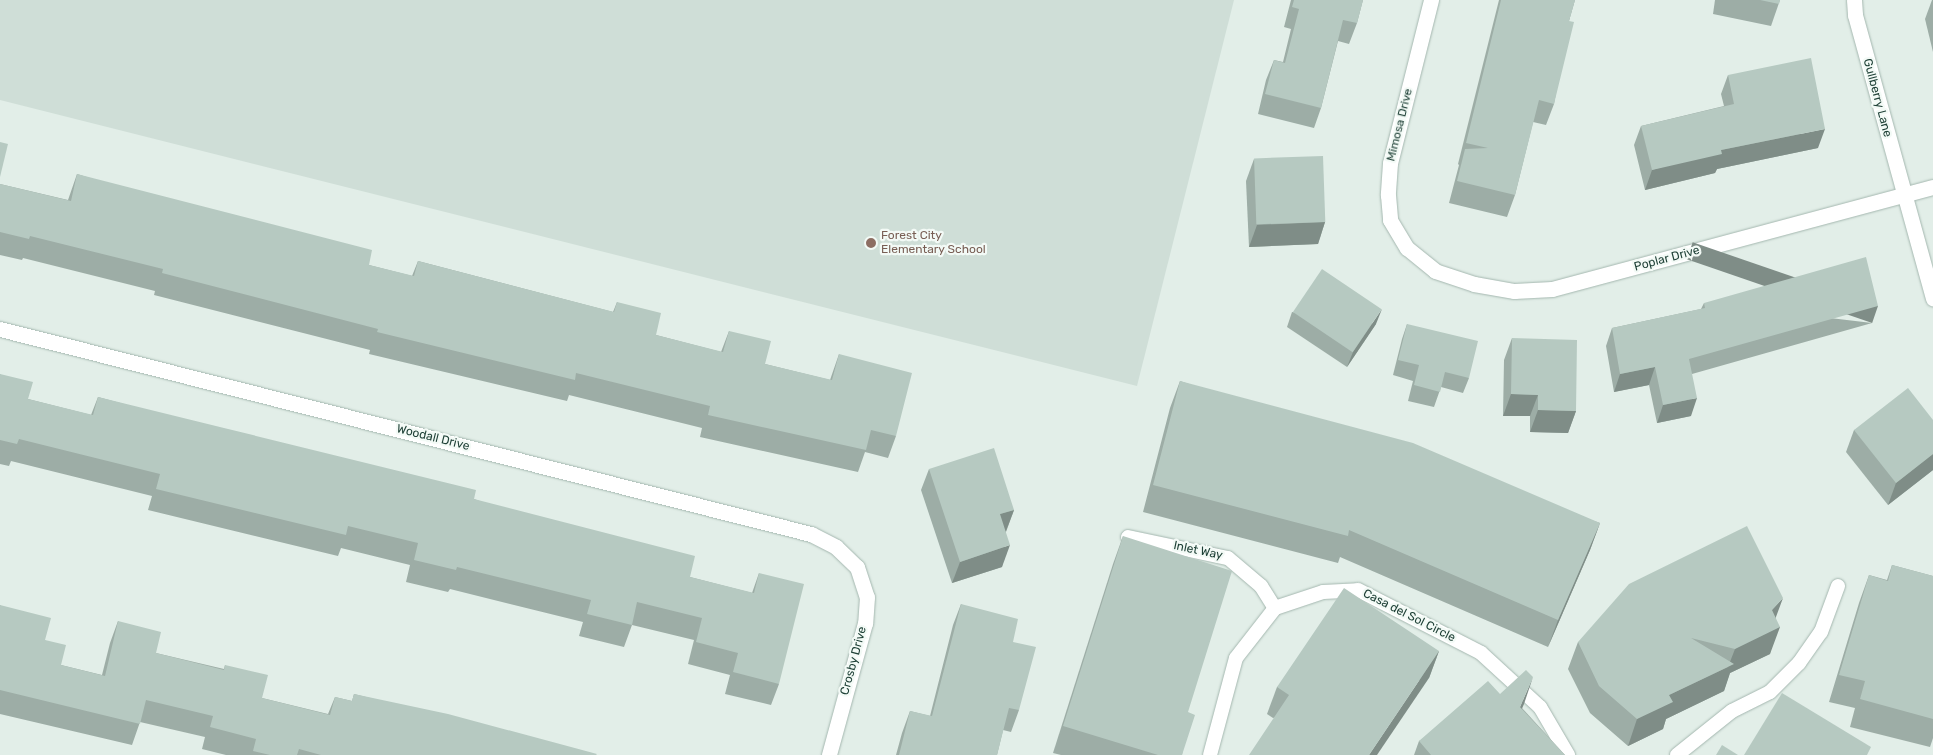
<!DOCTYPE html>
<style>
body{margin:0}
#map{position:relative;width:1933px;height:755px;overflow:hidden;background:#e2eee8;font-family:Rubik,sans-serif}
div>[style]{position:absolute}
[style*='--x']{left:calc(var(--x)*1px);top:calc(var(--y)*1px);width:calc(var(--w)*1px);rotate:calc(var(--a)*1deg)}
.built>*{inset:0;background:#cfded7}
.roads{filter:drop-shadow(0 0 1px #a4b7af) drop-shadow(0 0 1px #a4b7af)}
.service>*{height:14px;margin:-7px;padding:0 7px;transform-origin:7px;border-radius:7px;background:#fff}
.minor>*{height:15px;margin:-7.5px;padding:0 7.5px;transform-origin:7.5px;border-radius:7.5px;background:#fff}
.wall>*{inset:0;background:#9dada6}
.shaded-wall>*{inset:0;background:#7f8d87;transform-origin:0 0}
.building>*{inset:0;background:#b6c9c1;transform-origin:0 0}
.dots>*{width:14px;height:14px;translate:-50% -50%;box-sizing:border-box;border:2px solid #f3faf6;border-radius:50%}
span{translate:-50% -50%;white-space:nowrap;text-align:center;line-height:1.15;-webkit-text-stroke:4.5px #f3faf6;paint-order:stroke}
.street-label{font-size:12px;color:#1f4137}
.education-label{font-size:12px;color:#785e54}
.left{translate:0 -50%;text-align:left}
</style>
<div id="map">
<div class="built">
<i style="clip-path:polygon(0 0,1234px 0,1137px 386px,0 100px)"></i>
</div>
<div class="roads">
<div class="service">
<i style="--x:1128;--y:537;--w:102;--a:11.9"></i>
<i style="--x:1228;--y:558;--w:43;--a:40.3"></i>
<i style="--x:1261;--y:586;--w:26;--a:58"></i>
<i style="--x:1210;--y:755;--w:100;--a:-75"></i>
<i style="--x:1236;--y:658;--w:63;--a:-52"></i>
<i style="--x:1275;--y:608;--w:51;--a:-18.4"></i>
<i style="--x:1323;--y:592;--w:35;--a:-3"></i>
<i style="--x:1358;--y:590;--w:138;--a:27.1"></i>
<i style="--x:1481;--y:653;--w:80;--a:42.5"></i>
<i style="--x:1540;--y:707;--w:56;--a:59.7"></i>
<i style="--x:1677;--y:755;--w:70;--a:-38.7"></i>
<i style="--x:1732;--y:711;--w:42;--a:-26.6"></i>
<i style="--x:1770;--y:692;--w:41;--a:-45"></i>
<i style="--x:1799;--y:663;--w:38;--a:-55"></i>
<i style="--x:1821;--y:632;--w:49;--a:-69.7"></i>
</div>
<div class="minor">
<i style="--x:1431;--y:0;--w:168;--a:104.1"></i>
<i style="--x:1390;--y:163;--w:32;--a:94"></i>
<i style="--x:1388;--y:195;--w:25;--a:85"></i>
<i style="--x:1390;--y:220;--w:33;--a:59"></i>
<i style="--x:1407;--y:248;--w:36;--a:39"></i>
<i style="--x:1435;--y:271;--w:41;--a:18.4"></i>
<i style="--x:1474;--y:284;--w:41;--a:9.9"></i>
<i style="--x:1514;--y:291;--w:38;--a:-3"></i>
<i style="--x:1552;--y:289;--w:394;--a:-15"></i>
<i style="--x:1854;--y:0;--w:15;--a:86"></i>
<i style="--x:1855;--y:15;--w:294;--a:74.6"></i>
<i style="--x:0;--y:329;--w:837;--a:14.19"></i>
<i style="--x:811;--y:534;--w:28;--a:27"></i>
<i style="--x:836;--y:547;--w:29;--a:44"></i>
<i style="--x:857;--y:567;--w:32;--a:72"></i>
<i style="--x:867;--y:597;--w:26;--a:94"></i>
<i style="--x:865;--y:623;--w:137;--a:105.3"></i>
</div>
</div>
<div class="wall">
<i style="clip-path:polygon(1291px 0,1363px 0,1357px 23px,1349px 44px,1338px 41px,1321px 108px,1314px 128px,1258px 114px,1266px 80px,1274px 60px,1283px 62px,1291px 29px,1284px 27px)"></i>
<i style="clip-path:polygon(1499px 0,1575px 0,1569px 21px,1554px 104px,1546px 125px,1533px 122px,1515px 195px,1507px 217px,1449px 203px,1459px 165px,1458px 164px)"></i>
<i style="clip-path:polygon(1715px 0,1780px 0,1771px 26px,1713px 14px)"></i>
<i style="clip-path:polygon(1932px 0,1933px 0,1933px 52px,1925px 19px)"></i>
<i style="clip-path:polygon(1728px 75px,1818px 148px,1717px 169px,1715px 173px,1645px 190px,1634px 145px,1641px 126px,1724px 106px,1721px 94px)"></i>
<i style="clip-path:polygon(1254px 159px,1325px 222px,1318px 244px,1249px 247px,1246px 181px)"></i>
<i style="clip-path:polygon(77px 174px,369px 265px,412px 276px,418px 261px,613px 312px,617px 302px,656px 335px,721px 352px,729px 331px,765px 364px,830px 380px,839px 354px,896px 436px,888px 458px,865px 452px,858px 472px,700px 437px,702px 428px,569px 395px,567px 401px,369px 354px,370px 350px,154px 295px,155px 291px,23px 258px,22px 260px,0 255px,0 184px,68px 200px)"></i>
<i style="clip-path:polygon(1704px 303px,1872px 323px,1692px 374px,1691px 416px,1657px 423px,1649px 385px,1614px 392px,1606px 346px,1612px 328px,1701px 309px)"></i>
<i style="clip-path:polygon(1292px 312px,1376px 324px,1347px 367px,1287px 327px)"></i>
<i style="clip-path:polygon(1407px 324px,1469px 378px,1463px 393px,1441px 387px,1434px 407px,1408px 401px,1413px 381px,1393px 375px,1402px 339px)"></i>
<i style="clip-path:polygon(1512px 338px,1576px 411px,1568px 433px,1530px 432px,1530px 416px,1503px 416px,1504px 360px)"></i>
<i style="clip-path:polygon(0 374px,28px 399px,91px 415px,98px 397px,474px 499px,690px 577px,752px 593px,759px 573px,779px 684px,771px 705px,725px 694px,730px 675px,688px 664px,694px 640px,632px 625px,624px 647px,579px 636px,583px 622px,450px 589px,448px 592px,406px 582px,410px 565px,341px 548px,338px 556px,148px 510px,152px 496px,11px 461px,9px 466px,0 464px)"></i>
<i style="clip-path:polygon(1180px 381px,1600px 523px,1590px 550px,1548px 647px,1340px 557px,1338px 563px,1143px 512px,1170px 408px)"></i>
<i style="clip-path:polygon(1933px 420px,1933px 470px,1888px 505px,1846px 452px,1854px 430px)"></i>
<i style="clip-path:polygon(929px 469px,1014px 510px,1006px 532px,1002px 567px,952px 583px,921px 490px)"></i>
<i style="clip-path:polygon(1123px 536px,1188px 712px,1182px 755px,1061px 755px,1053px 753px,1113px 564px)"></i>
<i style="clip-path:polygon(1892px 565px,1933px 576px,1933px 738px,1930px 747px,1850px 727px,1855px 708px,1829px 702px,1859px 603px,1869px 575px,1887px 580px)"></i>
<i style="clip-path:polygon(961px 604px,1013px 642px,1019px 710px,1011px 732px,1003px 730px,997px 755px,896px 755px,902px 733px,910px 711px,930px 716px,953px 625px)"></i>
<i style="clip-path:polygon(0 605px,45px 640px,61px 665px,102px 675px,110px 643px,118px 621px,156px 653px,224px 669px,225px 665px,262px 698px,328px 714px,335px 697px,352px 701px,354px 694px,596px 755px,226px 755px,202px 749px,205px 737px,140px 722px,132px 745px,0 714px)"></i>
<i style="clip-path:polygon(1776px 618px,1770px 654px,1730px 673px,1724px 691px,1666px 719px,1663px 729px,1628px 746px,1590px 713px,1568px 669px,1578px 642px)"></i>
<i style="clip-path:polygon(1439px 651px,1429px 678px,1273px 718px,1267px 714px,1277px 687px)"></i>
<i style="clip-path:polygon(1500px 694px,1522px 708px,1565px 755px,1414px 755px,1419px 741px)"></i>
</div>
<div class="shaded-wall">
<i style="clip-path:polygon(1825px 129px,1818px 148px,1717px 169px,1715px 173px,1645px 190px,1652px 170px,1721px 150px)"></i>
<i style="clip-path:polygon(1325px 222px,1318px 244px,1249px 247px,1257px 225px)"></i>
<i style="left:1878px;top:306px;width:18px;height:196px;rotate:109deg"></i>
<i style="clip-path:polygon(1382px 309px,1376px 324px,1347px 367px,1353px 352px)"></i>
<i style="clip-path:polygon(1655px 367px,1649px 385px,1614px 392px,1620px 374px)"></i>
<i style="clip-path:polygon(1511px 394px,1538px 395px,1530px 416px,1503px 416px)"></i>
<i style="clip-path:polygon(1697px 398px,1691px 416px,1657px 423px,1663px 405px)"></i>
<i style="clip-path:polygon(1538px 410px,1576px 411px,1568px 433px,1530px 432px)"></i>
<i style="clip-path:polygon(1933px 454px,1933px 470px,1888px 505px,1896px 483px)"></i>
<i style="clip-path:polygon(1014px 510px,1006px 531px,992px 536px,1000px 514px)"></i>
<i style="clip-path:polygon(1600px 523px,1590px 550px,1548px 647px,1558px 620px)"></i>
<i style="clip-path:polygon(1010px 545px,1002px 567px,952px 583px,960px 562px)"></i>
<i style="clip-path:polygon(1783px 598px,1773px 625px,1780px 627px,1770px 654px,1730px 673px,1724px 691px,1666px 719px,1663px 729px,1628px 746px,1637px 719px,1669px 695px,1728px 667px,1735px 649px)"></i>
<i style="clip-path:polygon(1439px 651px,1429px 678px,1377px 755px,1369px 755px)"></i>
<i style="clip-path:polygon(1533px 677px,1524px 704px,1511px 734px,1520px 707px)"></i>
</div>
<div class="building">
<i style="clip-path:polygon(1294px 0,1363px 0,1357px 23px,1343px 20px,1321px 108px,1265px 94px,1274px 60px,1285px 63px,1299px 9px,1292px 7px)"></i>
<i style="clip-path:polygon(1501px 0,1575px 0,1569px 21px,1574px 22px,1554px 104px,1539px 100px,1515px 195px,1457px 181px,1465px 149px,1488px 148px,1466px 143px)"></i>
<i style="clip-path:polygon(1760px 0,1780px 0,1779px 4px)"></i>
<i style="clip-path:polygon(1811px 58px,1825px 129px,1721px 150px,1722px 154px,1652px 170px,1641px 126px,1734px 104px,1728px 75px)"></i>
<i style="clip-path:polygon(0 142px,8px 144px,0 177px)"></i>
<i style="left:1323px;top:156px;width:66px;height:69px;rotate:88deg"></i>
<i style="clip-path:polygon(77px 174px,372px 250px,369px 265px,414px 276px,418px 261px,614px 312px,617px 302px,661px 313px,656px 335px,723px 352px,729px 331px,771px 341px,765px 364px,832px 380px,839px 354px,912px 373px,896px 436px,871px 430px,866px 450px,708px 415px,710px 406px,576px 373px,575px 380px,377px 332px,378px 329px,162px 273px,163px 269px,30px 236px,29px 239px,0 232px,0 184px,71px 201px)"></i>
<i style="clip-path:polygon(1866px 257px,1878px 306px,1689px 359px,1697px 398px,1663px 405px,1655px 367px,1620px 374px,1612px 328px,1705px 308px,1704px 303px)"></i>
<i style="left:1322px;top:269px;width:72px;height:52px;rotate:34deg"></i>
<i style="clip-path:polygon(1407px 324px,1478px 341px,1469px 378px,1445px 372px,1440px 392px,1414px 385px,1419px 365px,1398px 360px)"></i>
<i style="clip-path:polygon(1512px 338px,1577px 340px,1576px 411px,1538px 410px,1538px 395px,1511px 394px)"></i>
<i style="clip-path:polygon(0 374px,33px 382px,28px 399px,93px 415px,98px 397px,476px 490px,474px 499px,695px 556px,690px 577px,754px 593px,759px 573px,804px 584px,779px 684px,733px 672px,738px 653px,696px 642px,702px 618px,637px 602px,632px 625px,587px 614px,591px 600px,457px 567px,456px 570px,414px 560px,418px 543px,348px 526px,346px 535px,156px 489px,160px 474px,19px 439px,17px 444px,0 440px)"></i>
<i style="clip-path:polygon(1180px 381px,1413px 443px,1600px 523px,1558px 620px,1349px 530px,1348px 536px,1153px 485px)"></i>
<i style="clip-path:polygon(1908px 388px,1933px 420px,1933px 454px,1896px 483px,1854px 430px)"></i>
<i style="clip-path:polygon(994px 448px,1014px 510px,1000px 514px,1010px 545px,960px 562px,929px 469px)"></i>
<i style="clip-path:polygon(1747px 526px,1783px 598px,1772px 610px,1780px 627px,1735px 649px,1691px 638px,1734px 664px,1669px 695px,1673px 702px,1637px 719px,1599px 686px,1578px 642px,1629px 584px)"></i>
<i style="clip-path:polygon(1123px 536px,1232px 571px,1188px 712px,1195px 715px,1182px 755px,1158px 755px,1063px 726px)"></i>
<i style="clip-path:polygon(1892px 565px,1933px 576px,1933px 719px,1860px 699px,1865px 681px,1839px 675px,1869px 575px,1888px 581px)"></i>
<i style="clip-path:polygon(1344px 588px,1439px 651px,1369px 755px,1249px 755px,1289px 695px,1277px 687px)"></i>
<i style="clip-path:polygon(961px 604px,1018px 619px,1013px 642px,1036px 647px,1019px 710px,1009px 708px,997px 755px,899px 755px,910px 711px,932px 716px)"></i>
<i style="clip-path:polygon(0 605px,51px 618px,45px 640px,66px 645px,61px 665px,105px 676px,118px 621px,161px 632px,156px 653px,224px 670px,225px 665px,268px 675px,262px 698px,330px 715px,335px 697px,352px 701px,354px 694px,448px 714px,597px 754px,596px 755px,321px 755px,299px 749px,297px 755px,270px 755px,253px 751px,256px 739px,210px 727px,213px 716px,146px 700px,140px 724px,0 690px)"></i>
<i style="clip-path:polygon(1526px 670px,1533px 677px,1520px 707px,1565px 755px,1431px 755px,1419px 741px,1488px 681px,1500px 694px)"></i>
<i style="clip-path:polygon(1782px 693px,1871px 747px,1867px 755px,1744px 755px)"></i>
<i style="clip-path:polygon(1722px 745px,1738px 755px,1716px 755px)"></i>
</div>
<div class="dots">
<i style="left:871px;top:243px;background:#8d6e63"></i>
</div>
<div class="street-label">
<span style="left:1877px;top:98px;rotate:75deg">Gullberry Lane</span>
<span style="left:1400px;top:125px;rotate:-76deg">Mimosa Drive</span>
<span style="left:1667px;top:259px;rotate:-15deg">Poplar Drive</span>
<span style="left:433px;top:438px;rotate:14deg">Woodall Drive</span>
<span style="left:1198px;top:551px;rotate:12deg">Inlet Way</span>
<span style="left:1409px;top:616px;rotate:27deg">Casa del Sol Circle</span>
<span style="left:854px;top:661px;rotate:-75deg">Crosby Drive</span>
</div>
<div class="education-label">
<span class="left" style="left:881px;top:243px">Forest City<br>Elementary School</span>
</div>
</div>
